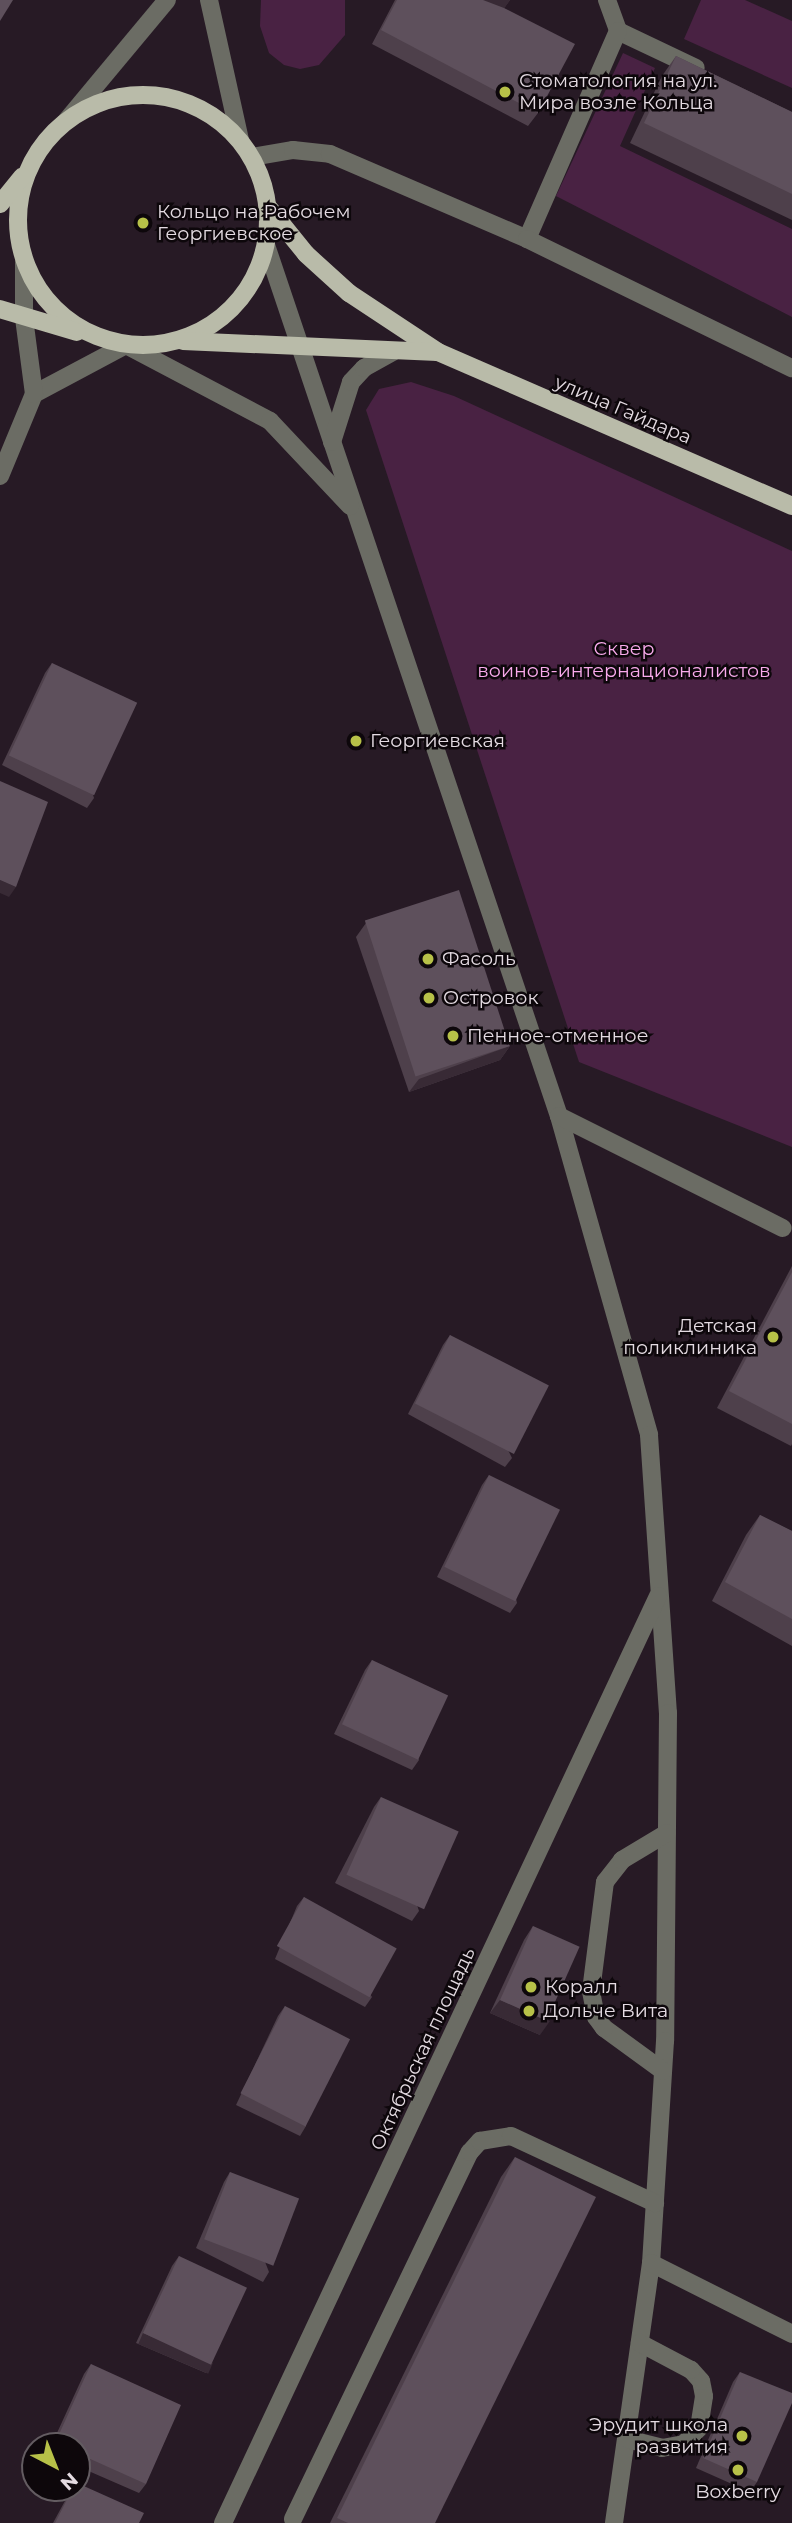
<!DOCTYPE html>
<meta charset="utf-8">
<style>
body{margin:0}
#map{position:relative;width:792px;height:2523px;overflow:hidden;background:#271a25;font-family:Montserrat,sans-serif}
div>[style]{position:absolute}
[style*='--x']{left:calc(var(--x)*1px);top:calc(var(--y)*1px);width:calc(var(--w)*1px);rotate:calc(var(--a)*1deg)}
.green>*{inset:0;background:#492243}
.minor>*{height:18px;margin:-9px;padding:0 9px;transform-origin:9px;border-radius:9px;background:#6b6c64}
.major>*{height:18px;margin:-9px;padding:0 9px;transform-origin:9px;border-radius:9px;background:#b9bba9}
.major>.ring{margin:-9px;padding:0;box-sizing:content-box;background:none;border:18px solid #b9bba9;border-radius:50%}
.wall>*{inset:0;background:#4e404b}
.shaded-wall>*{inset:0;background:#382a35;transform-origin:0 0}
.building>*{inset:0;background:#5e505c;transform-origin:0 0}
.dots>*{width:19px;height:19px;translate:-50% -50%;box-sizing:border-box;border:4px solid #0d070b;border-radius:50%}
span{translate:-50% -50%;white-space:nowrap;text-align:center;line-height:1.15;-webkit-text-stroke:5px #0d070b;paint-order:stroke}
.poi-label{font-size:19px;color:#e4dbe2}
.left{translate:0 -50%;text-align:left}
.right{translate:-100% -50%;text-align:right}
.street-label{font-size:19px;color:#e4dbe2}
.park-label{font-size:19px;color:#f9aaec}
.north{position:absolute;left:21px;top:2432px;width:70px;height:70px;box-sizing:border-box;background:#0d070b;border:2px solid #635c61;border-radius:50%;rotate:138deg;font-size:19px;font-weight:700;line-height:28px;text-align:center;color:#e4dbe2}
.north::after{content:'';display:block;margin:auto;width:24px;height:32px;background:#b7c148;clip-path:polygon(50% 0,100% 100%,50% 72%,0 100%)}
</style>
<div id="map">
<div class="green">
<i style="clip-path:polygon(261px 0,345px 0,345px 35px,319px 65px,300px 69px,284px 65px,269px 53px,260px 26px)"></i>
<i style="clip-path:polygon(701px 0,745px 0,792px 21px,792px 88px,684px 39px)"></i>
<i style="clip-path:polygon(623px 53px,655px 68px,620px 146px,792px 229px,792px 317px,556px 196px)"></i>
<i style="clip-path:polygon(411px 382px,454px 396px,792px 551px,792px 1147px,579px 1062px,366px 410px,379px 389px)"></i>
</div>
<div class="minor">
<i style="--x:209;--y:0;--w:143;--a:77.5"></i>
<i style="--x:607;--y:0;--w:33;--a:70"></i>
<i style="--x:618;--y:31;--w:86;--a:25.4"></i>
<i style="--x:67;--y:120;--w:156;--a:-50.2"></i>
<i style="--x:252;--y:157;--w:42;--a:-9.7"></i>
<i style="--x:293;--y:150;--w:37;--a:6"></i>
<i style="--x:330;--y:154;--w:215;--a:23.3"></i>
<i style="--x:527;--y:239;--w:227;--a:-66.4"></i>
<i style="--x:527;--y:239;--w:295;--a:26"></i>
<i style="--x:266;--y:245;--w:919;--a:71.41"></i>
<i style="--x:559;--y:1116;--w:331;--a:74.2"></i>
<i style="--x:649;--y:1435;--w:279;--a:86.1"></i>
<i style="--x:668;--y:1713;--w:328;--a:90.5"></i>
<i style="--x:665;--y:2041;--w:222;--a:93.6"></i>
<i style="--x:651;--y:2263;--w:263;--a:98.1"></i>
<i style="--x:34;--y:394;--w:104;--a:-28"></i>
<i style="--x:126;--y:345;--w:163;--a:27.8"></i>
<i style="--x:270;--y:421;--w:117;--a:46.7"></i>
<i style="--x:332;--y:442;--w:63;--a:-72.4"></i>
<i style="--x:351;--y:382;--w:19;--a:-47"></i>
<i style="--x:364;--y:368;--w:33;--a:-29"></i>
<i style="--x:0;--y:476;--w:89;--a:-67.5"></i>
<i style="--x:34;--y:394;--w:77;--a:-97.5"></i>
<i style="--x:24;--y:318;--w:55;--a:-90"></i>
<i style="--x:559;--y:1116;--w:250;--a:26.6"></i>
<i style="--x:663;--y:2071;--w:73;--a:-143.9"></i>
<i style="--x:604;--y:2028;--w:14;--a:-126"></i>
<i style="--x:596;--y:2017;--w:26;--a:-101"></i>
<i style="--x:591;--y:1991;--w:110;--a:-82.7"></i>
<i style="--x:605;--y:1882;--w:28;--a:-52"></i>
<i style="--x:622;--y:1860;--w:52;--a:-31"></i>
<i style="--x:651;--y:2263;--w:158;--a:26.7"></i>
<i style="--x:627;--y:2439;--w:36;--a:14"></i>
<i style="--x:662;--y:2448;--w:22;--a:-10"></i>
<i style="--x:684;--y:2444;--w:22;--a:-47"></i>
<i style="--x:699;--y:2428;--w:32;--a:-81"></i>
<i style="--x:704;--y:2396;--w:15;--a:-101"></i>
<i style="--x:701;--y:2381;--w:15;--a:-132"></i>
<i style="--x:691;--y:2370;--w:58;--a:-152.1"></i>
<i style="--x:293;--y:2519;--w:407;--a:-64.3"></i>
<i style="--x:470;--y:2152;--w:15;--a:-48"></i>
<i style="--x:480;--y:2141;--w:31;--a:-9"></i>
<i style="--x:511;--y:2136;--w:159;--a:25"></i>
<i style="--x:223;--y:2523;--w:1024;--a:-64.86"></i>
</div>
<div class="major">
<i class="ring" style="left:18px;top:95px;width:232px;height:232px"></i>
<i style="--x:0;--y:204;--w:35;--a:-51"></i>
<i style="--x:268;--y:207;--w:60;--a:51"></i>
<i style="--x:306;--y:254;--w:58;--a:42.2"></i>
<i style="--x:349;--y:293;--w:107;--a:33.5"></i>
<i style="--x:438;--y:352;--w:386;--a:23.5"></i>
<i style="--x:0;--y:309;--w:80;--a:16.6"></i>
<i style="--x:183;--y:341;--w:255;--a:2.5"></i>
</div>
<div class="wall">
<i style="clip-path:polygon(395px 0,510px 0,504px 8px,538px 113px,528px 126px,372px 44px)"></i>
<i style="clip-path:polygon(676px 56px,792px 112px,792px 220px,630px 143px,662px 76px)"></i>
<i style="clip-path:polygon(52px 663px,94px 798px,87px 808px,2px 765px,45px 673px)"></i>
<i style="clip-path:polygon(366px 923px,510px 1046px,500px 1060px,409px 1092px,356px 937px)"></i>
<i style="clip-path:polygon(792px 1266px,792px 1444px,791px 1446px,717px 1408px)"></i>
<i style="clip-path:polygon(450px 1335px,512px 1458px,505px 1467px,408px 1414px,443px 1345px)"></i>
<i style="clip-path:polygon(489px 1475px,517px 1603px,510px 1613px,437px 1577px,482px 1485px)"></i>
<i style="clip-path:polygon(760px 1515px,792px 1531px,792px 1646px,712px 1601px,746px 1535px)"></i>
<i style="clip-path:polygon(372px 1660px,419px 1760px,412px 1770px,334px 1734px,365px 1670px)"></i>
<i style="clip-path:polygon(381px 1797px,419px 1911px,412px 1921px,335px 1883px,374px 1807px)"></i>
<i style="clip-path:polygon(304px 1897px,372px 1997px,365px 2007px,275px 1959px,297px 1906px)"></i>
<i style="clip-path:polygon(533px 1926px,540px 2035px,490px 2013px,524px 1940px)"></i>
<i style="clip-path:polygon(285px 2006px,306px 2126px,300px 2136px,236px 2105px,278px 2016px)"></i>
<i style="clip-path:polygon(515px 2157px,435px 2523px,330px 2523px,501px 2177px)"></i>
<i style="clip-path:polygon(230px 2172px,269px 2272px,263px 2282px,196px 2248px,224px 2182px)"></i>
<i style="clip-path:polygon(179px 2256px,206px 2373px,136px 2343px,172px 2266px)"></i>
<i style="clip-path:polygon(91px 2364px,146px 2484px,139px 2493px,77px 2466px,77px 2446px,51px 2446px,84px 2374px)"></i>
<i style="clip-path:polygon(740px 2372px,757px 2482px,750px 2492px,696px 2468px,733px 2382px)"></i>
<i style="clip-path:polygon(72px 2488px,77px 2488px,139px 2523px,53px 2523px)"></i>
</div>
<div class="shaded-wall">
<i style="clip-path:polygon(439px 0,510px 0,495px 22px)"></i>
<i style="clip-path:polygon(0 880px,16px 887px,9px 897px,0 893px)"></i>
<i style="clip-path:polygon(510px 1046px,500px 1060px,409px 1092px,419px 1079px)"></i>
<i style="clip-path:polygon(500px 2000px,550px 2021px,540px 2035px,490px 2013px)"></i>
<i style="left:143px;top:2333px;width:76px;height:12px;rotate:23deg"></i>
</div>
<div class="building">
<i style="clip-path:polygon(0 0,13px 0,0 21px)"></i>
<i style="clip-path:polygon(397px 0,483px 0,504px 8px,575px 44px,538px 113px,381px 30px)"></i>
<i style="clip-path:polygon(676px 56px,792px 112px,792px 194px,644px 123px)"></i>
<i style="left:52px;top:663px;width:94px;height:102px;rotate:25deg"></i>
<i style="clip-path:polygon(0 781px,48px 802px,16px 887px,0 880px)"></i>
<i style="left:459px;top:890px;width:164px;height:99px;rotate:72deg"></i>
<i style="clip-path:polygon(792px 1272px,792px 1424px,729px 1391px)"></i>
<i style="left:450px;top:1335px;width:111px;height:77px;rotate:27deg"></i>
<i style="left:489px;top:1475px;width:79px;height:102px;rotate:26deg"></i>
<i style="clip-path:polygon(760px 1515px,792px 1531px,792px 1619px,725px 1582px)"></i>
<i style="left:372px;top:1660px;width:84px;height:71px;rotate:25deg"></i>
<i style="left:381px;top:1797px;width:85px;height:85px;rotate:24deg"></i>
<i style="left:304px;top:1897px;width:106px;height:56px;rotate:29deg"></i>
<i style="left:533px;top:1926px;width:51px;height:81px;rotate:24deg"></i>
<i style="left:285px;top:2006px;width:73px;height:98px;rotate:27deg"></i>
<i style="clip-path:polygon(515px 2157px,596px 2197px,435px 2523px,348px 2523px,337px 2518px)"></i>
<i style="left:230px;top:2172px;width:74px;height:72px;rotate:21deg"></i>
<i style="left:179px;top:2256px;width:75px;height:85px;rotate:25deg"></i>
<i style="clip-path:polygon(91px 2364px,181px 2405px,146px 2484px,77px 2453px,77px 2446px,62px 2446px,55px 2443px)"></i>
<i style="clip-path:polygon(740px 2372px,792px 2393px,792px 2403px,757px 2482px,703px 2458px)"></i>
<i style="clip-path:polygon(77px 2483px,144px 2513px,139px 2523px,55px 2523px,73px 2488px,77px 2488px)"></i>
</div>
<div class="dots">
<i style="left:505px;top:92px;background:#b7c148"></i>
<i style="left:143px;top:223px;background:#b7c148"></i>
<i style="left:356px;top:741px;background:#b7c148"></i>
<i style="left:428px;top:959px;background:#b7c148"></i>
<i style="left:429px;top:998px;background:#b7c148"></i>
<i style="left:453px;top:1036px;background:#b7c148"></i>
<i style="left:773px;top:1337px;background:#b7c148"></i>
<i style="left:531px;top:1987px;background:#b7c148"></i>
<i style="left:529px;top:2011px;background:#b7c148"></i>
<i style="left:742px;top:2436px;background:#b7c148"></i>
<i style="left:738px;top:2470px;background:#b7c148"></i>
</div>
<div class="poi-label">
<span class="left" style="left:519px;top:92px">Стоматология на ул.<br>Мира возле Кольца</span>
<span class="left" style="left:157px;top:223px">Кольцо на Рабочем<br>Георгиевское</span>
<span class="left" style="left:370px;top:741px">Георгиевская</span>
<span class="left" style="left:442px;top:959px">Фасоль</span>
<span class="left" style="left:443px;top:998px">Островок</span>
<span class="left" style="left:467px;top:1036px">Пенное-отменное</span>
<span class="right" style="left:757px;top:1337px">Детская<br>поликлиника</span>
<span class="left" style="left:545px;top:1987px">Коралл</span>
<span class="left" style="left:543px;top:2011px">Дольче Вита</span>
<span class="right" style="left:728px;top:2436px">Эрудит школа<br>развития</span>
<span style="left:738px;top:2492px">Boxberry</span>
</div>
<div class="street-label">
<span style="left:623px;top:410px;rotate:23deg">улица Гайдара</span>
<span style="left:423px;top:2049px;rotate:-65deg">Октябрьская площадь</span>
</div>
<div class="park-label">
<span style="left:624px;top:660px">Сквер<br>воинов-интернационалистов</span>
</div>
<div class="north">N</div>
</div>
